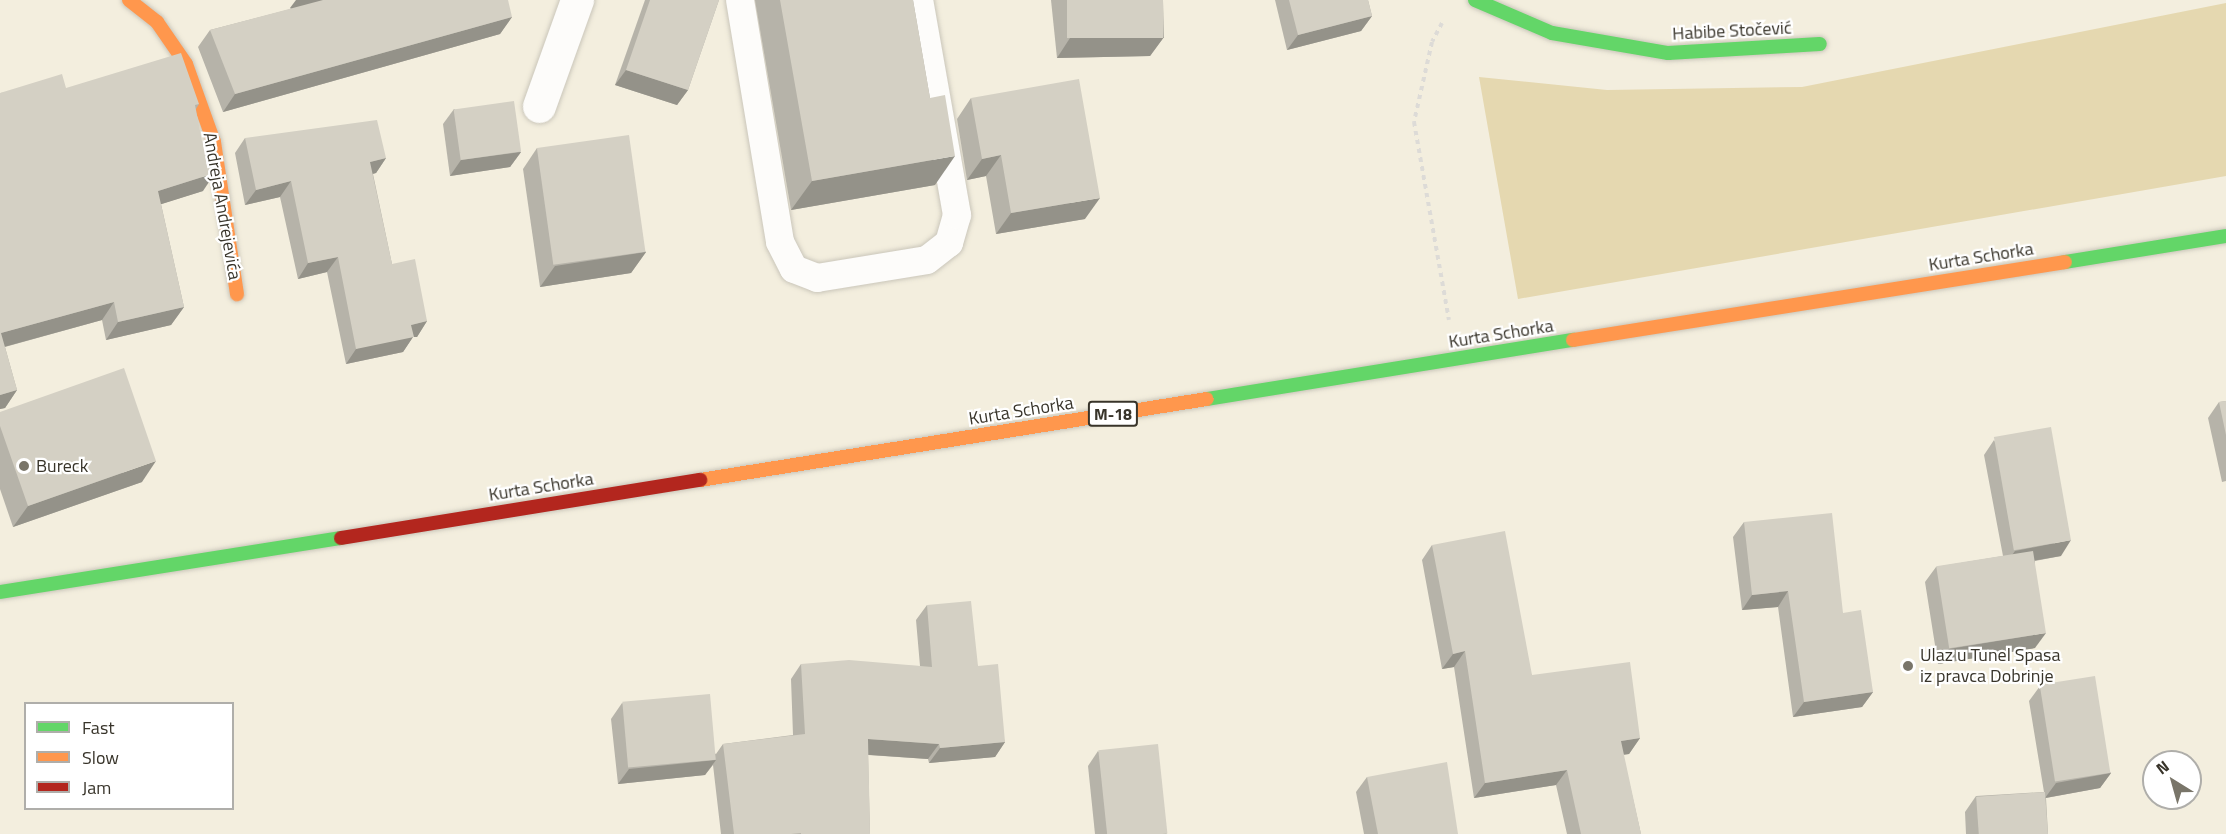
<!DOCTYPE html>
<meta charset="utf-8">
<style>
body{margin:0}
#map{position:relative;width:2226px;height:834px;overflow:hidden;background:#f3eede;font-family:"Titillium Web",sans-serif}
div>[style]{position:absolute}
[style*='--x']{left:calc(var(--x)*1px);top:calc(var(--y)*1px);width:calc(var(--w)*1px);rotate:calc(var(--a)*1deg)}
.green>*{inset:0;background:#e5d8b0}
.path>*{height:4px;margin-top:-2px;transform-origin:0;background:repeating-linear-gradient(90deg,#dddbd7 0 4.5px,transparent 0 9px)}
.roads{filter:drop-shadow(0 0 2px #cac6ba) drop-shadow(0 0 2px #cac6ba)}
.lane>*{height:28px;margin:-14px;padding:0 14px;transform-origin:14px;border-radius:14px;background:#fdfcfa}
.street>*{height:33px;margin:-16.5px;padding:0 16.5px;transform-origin:16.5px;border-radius:16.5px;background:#fdfcfa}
.fast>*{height:14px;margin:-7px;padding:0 7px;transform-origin:7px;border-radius:7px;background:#63d668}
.slow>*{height:14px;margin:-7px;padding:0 7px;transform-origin:7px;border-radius:7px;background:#ff974d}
.jam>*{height:14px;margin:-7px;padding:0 7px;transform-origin:7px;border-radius:7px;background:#b3261e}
.wall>*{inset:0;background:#b6b3a9}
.shaded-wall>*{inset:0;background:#949289}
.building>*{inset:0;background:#d4d0c4;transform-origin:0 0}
.dots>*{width:16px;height:16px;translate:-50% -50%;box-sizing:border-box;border:3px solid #fff;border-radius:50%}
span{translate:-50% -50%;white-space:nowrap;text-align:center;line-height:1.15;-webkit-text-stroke:4.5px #fff;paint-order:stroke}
.shield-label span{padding:2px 4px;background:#fff;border:2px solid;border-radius:4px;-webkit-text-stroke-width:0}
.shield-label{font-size:16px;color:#38342a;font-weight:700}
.street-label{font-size:18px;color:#38342a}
.poi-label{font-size:18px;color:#38342a}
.left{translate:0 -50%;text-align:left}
.legend{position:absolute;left:24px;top:702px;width:210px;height:108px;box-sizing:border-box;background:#fff;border:2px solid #afaeaa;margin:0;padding:8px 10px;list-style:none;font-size:18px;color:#38342a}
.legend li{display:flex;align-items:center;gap:12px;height:30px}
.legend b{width:30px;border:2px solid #afaeaa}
.north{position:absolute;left:2142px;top:750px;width:60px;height:60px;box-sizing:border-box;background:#fff;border:2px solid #afaeaa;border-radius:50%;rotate:323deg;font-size:16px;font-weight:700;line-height:24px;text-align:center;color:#38342a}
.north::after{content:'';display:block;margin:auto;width:21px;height:27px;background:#797569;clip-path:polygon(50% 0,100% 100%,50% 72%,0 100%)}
</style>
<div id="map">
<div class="green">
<i style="clip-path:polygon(2226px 3px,2226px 176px,1518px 299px,1479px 77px,1607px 90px,1802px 87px)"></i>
</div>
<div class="path">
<i style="--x:1442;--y:23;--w:21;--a:118"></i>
<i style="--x:1432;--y:42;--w:82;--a:102.7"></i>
<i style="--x:1414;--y:122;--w:201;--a:80"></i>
</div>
<div class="roads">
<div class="lane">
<i style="--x:740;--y:0;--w:245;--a:80.6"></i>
<i style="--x:780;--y:242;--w:30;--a:63"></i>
<i style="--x:794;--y:269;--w:25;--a:21"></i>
<i style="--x:817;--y:278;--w:111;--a:-9.3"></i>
<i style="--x:927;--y:260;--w:28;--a:-38"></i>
<i style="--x:949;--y:243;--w:29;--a:-74"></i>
<i style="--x:957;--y:215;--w:218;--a:-100"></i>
</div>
<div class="street">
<i style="--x:539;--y:106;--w:113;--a:-70.3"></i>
</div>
<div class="fast">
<i style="--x:1475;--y:0;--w:84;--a:23.2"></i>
<i style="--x:1552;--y:33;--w:118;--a:9.8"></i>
<i style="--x:1668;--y:53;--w:152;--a:-3.4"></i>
<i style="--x:2065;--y:262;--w:163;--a:-9.2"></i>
<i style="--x:1207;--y:399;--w:371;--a:-9.2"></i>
<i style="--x:0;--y:592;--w:345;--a:-9"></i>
</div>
<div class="slow">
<i style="--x:129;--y:0;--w:36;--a:38"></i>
<i style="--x:157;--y:22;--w:51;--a:55.4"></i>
<i style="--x:186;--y:64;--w:83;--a:70.3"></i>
<i style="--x:214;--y:142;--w:154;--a:81.4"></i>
<i style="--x:1573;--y:340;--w:498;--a:-9"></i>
<i style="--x:700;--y:480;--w:513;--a:-9.08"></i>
</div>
<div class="jam">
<i style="--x:341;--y:538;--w:364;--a:-9.2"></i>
</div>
</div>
<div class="wall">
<i style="clip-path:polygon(645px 0,719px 0,688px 90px,677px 105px,615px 85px)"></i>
<i style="clip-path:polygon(755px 0,913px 0,930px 98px,935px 185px,791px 210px)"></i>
<i style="clip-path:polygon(1051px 0,1163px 0,1164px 37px,1150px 56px,1057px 58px)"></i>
<i style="clip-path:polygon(1275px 0,1368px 0,1372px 16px,1361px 31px,1287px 50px)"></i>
<i style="clip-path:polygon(290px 8px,512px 17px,500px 34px,223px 112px,198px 47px,210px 30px,291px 9px)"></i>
<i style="clip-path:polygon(66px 88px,199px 104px,196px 109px,203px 191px,161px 204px,184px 307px,171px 325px,106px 340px,102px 320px,5px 347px,17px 390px,5px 408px,0 409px,0 93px)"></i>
<i style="clip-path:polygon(971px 98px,1085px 219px,996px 234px,986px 176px,967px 180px,957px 119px)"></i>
<i style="clip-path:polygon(454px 109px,521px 152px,510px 167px,450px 176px,443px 124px)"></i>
<i style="clip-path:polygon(245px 138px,386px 158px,376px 173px,373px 174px,392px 264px,427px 321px,417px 337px,413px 337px,403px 352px,346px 364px,327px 272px,298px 279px,280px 197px,245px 205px,235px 153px)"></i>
<i style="clip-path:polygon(537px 148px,646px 252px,631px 273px,540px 287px,523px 169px)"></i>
<i style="clip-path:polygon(2226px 401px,2226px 481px,2222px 482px,2208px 418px,2219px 402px)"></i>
<i style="clip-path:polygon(0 412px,142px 482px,13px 527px,0 489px)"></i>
<i style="clip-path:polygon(1994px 440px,2061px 556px,2035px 561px,2035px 648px,1938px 664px,1925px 582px,1936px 567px,2003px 556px,1984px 455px)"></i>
<i style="clip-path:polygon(1744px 522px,1843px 613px,1873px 692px,1862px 707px,1793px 717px,1778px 607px,1742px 610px,1733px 537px)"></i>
<i style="clip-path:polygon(1432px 545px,1532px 675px,1640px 738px,1629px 754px,1623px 755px,1641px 834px,1567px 834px,1556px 785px,1474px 798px,1454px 667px,1442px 669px,1422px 560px)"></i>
<i style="clip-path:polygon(927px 605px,978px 666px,1005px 742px,995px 757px,929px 763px,928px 759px,868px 755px,870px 834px,721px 834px,713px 765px,705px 775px,618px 784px,611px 719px,622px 703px,716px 754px,723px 744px,793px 735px,791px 679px,801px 664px,920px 666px,916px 620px)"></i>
<i style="clip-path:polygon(2040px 686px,2111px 773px,2100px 788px,2046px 798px,2048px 834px,1966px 834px,1965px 812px,1976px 796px,2044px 792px,2029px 701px)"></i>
<i style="clip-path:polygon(1098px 751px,1167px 834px,1095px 834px,1088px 766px)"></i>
<i style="clip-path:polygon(1367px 777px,1458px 834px,1364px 834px,1356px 792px)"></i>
</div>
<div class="shaded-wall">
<i style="clip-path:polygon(296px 0,324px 0,312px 17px,290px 8px)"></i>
<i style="clip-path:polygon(1372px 16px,1361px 31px,1287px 50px,1298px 35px)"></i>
<i style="clip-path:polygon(512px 17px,500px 34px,223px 112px,235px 94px)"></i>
<i style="clip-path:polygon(1164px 37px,1150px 56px,1057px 58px,1070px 38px)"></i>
<i style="clip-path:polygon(626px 70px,688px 90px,677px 105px,615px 85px)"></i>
<i style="clip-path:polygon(521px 152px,510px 167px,450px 176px,461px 160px)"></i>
<i style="clip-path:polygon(1001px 155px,986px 176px,967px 180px,982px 159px)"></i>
<i style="clip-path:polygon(955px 156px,935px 185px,791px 210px,812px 181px)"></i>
<i style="clip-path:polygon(386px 158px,376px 173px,359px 177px,370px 162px)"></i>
<i style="clip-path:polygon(215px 173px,203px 191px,146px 209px,158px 191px)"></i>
<i style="clip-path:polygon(291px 181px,280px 197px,245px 205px,256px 190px)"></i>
<i style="clip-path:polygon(1100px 198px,1085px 219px,996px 234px,1011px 213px)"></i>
<i style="clip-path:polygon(646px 252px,631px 273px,540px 287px,555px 266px)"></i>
<i style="clip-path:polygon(338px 257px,327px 272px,298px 279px,308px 263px)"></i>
<i style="clip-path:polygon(114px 302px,102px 320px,0 348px,1px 333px)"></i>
<i style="clip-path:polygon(184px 307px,171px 325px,106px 340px,118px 322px)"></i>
<i style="clip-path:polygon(427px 321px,417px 337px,413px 337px,403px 352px,346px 364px,356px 349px,411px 325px)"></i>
<i style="clip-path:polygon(17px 390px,5px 408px,0 409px,0 395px)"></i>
<i style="clip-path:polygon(156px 461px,142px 482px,13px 527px,28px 506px)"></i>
<i style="clip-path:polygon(2071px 540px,2061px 556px,2004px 566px,2015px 551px)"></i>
<i style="clip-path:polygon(1788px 591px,1778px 607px,1742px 610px,1752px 595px)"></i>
<i style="clip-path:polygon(2046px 633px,2035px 648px,1938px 664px,1949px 649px)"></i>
<i style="clip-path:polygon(1465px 651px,1454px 667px,1442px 669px,1453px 654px)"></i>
<i style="clip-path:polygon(1873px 692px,1862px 707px,1793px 717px,1804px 702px)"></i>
<i style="clip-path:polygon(1640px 738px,1629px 754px,1610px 756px,1621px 741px)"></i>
<i style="clip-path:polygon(868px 739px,939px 744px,928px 759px,857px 754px)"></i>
<i style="clip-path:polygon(1005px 742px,995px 757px,929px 763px,940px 748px)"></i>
<i style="clip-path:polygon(716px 760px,705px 775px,618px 784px,629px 769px)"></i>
<i style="clip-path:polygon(1567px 770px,1556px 785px,1474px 798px,1485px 783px)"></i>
<i style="clip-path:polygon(2111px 773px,2100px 788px,2045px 798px,2056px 783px)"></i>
</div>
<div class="building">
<i style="clip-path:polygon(323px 0,508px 0,512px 17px,235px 94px,210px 30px)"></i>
<i style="clip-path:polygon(650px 0,719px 0,688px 90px,626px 70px)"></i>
<i style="clip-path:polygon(780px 0,913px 0,930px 98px,945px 95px,955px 156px,812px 181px)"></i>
<i style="left:1067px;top:0;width:96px;height:38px"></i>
<i style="clip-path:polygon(1289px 0,1368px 0,1372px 16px,1298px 35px)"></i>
<i style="clip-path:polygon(181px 53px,199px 104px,195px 105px,202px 141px,210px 140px,215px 173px,158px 191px,184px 307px,118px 322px,114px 302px,1px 333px,17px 390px,0 395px,0 93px,62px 74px,66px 88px)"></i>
<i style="clip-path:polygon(1079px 79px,1100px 198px,1011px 213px,1001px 155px,982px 159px,971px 98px)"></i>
<i style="left:514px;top:101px;width:51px;height:61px;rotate:82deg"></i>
<i style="clip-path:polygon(377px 120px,386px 158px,370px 162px,392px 264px,415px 259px,427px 321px,411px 325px,414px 337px,356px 349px,338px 257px,308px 263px,291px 181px,256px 190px,245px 138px)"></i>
<i style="left:629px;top:135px;width:118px;height:93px;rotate:82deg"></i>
<i style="clip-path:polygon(124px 368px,156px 461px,28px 506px,0 426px,0 412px)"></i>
<i style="clip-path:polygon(2226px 401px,2226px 435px,2219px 402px)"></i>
<i style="left:2051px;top:427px;width:115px;height:58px;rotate:80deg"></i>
<i style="clip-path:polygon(1832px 513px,1843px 613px,1861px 610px,1873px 692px,1804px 702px,1788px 591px,1752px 595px,1744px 522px)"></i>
<i style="clip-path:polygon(1505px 531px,1532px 675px,1630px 662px,1640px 738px,1621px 741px,1641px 834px,1581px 834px,1567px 770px,1485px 783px,1465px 651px,1453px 654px,1432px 545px)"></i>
<i style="left:2033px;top:551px;width:83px;height:98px;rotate:81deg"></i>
<i style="clip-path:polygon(971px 601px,978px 666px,998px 664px,1005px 742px,940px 748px,939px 744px,868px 739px,870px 834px,801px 834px,801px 833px,791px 834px,734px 834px,723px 744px,805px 734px,801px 664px,849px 660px,932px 667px,927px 605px)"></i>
<i style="left:2095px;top:676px;width:98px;height:56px;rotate:81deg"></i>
<i style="left:710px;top:694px;width:66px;height:88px;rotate:85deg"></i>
<i style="left:1158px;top:744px;width:90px;height:60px;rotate:84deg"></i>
<i style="clip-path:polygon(1447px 762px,1458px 834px,1378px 834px,1367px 777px)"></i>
<i style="left:2045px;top:792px;width:42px;height:69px;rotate:86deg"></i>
</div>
<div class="dots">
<i style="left:24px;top:466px;background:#797569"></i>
<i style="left:1908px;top:666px;background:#797569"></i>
</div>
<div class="shield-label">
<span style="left:1113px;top:414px">M-18</span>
</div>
<div class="street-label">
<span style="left:1732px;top:31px;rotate:-3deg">Habibe Stočević</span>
<span style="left:222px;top:206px;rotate:80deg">Andreja Andrejevića</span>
<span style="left:1981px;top:257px;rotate:-9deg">Kurta Schorka</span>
<span style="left:1501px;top:334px;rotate:-9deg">Kurta Schorka</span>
<span style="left:1021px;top:411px;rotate:-9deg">Kurta Schorka</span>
<span style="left:541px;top:487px;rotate:-9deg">Kurta Schorka</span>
</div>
<div class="poi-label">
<span class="left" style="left:36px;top:466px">Bureck</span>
<span class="left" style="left:1920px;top:666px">Ulaz u Tunel Spasa<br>iz pravca Dobrinje</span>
</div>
<ul class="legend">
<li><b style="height:8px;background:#63d668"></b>Fast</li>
<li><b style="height:8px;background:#ff974d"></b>Slow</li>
<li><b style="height:8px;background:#b3261e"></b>Jam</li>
</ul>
<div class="north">N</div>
</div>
